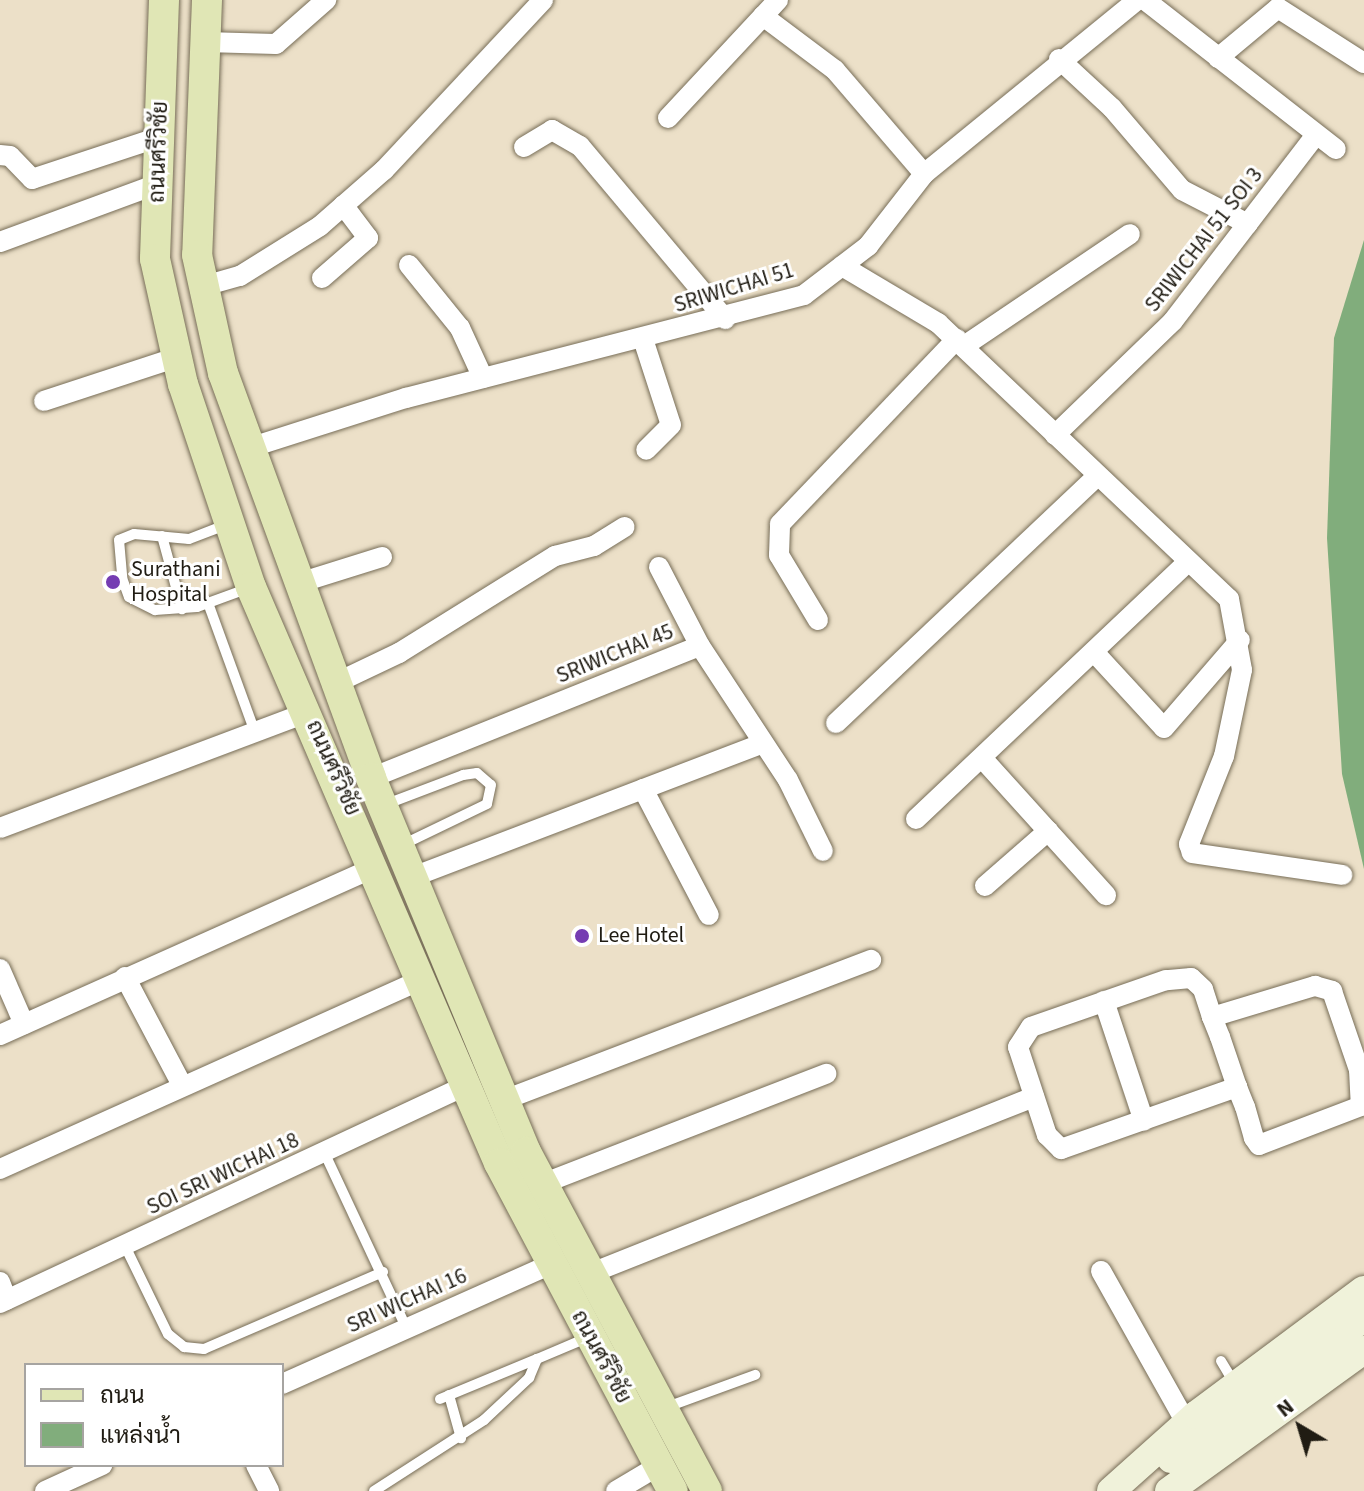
<!DOCTYPE html>
<meta charset="utf-8">
<style>
body{margin:0}
#map{position:relative;width:1364px;height:1491px;overflow:hidden;background:#ece0c8;font-family:"Source Sans 3",Sarabun,sans-serif}
div>[style]{position:absolute}
[style*='--x']{left:calc(var(--x)*1px);top:calc(var(--y)*1px);width:calc(var(--w)*1px);rotate:calc(var(--a)*1deg)}
.water>*{inset:0;background:#81ad7c}
.roads{filter:drop-shadow(0 0 2px #776d57) drop-shadow(0 0 2px #776d57)}
.lane>*{height:10px;margin:-5px;padding:0 5px;transform-origin:5px;border-radius:5px;background:#fff}
.street>*{height:20px;margin:-10px;padding:0 10px;transform-origin:10px;border-radius:10px;background:#fff}
.secondary>*{height:28px;margin:-14px;padding:0 14px;transform-origin:14px;border-radius:14px;background:#f0f2da}
.primary>*{height:30px;margin:-15px;padding:0 15px;transform-origin:15px;border-radius:15px;background:#e0e6b5}
.dots>*{width:22px;height:22px;translate:-50% -50%;box-sizing:border-box;border:4px solid #fff;border-radius:50%}
span{translate:-50% -50%;white-space:nowrap;text-align:center;line-height:1.15;-webkit-text-stroke:6px #fff;paint-order:stroke}
.street-label{font-size:22px;color:#201c13}
.poi-label{font-size:22px;color:#201c13}
.left{translate:0 -50%;text-align:left}
.legend{position:absolute;left:24px;top:1363px;width:260px;height:104px;box-sizing:border-box;background:#fff;border:2px solid #a6a4a1;margin:0;padding:10px 14px;list-style:none;font-size:24px;color:#201c13}
.legend li{display:flex;align-items:center;gap:16px;height:40px}
.legend b{width:40px;border:2px solid #a6a4a1}
.north{position:absolute;left:1260px;top:1387px;width:80px;height:80px;-webkit-text-stroke:6px #fff;paint-order:stroke;rotate:322deg;font-size:22px;font-weight:700;line-height:32px;text-align:center;color:#201c13}
.north::after{content:'';display:block;margin:auto;width:28px;height:36px;background:#201c13;clip-path:polygon(50% 0,100% 100%,50% 72%,0 100%)}
</style>
<div id="map">
<div class="water">
<i style="clip-path:polygon(1364px 240px,1364px 869px,1342px 774px,1327px 538px,1334px 338px)"></i>
</div>
<div class="roads">
<div class="lane">
<i style="--x:228;--y:524;--w:42;--a:159"></i>
<i style="--x:189;--y:539;--w:55;--a:-174.8"></i>
<i style="--x:134;--y:534;--w:16;--a:158"></i>
<i style="--x:119;--y:540;--w:38;--a:85"></i>
<i style="--x:122;--y:578;--w:20;--a:70"></i>
<i style="--x:129;--y:597;--w:29;--a:27"></i>
<i style="--x:155;--y:610;--w:42;--a:-4.1"></i>
<i style="--x:197;--y:607;--w:55;--a:-20.1"></i>
<i style="--x:162;--y:536;--w:76;--a:74.7"></i>
<i style="--x:208;--y:603;--w:137;--a:70"></i>
<i style="--x:384;--y:805;--w:85;--a:-20.8"></i>
<i style="--x:463;--y:775;--w:14;--a:-8"></i>
<i style="--x:477;--y:773;--w:18;--a:41"></i>
<i style="--x:491;--y:785;--w:19;--a:102"></i>
<i style="--x:487;--y:804;--w:92;--a:154.3"></i>
<i style="--x:324;--y:1152;--w:193;--a:64.9"></i>
<i style="--x:125;--y:1246;--w:98;--a:64"></i>
<i style="--x:168;--y:1334;--w:21;--a:39"></i>
<i style="--x:184;--y:1347;--w:20;--a:6"></i>
<i style="--x:204;--y:1349;--w:195;--a:-23.3"></i>
<i style="--x:1221;--y:1361;--w:27;--a:59"></i>
<i style="--x:449;--y:1395;--w:45;--a:74.4"></i>
<i style="--x:440;--y:1399;--w:105;--a:-22.4"></i>
<i style="--x:667;--y:1407;--w:94;--a:-20"></i>
<i style="--x:374;--y:1491;--w:131;--a:-32.8"></i>
<i style="--x:484;--y:1420;--w:62;--a:-43"></i>
<i style="--x:529;--y:1378;--w:21;--a:-67"></i>
<i style="--x:537;--y:1359;--w:56;--a:-22.9"></i>
</div>
<div class="street">
<i style="--x:778;--y:0;--w:22;--a:133"></i>
<i style="--x:763;--y:16;--w:90;--a:36.9"></i>
<i style="--x:835;--y:70;--w:137;--a:49.4"></i>
<i style="--x:1145;--y:0;--w:242;--a:38"></i>
<i style="--x:205;--y:42;--w:71;--a:1.6"></i>
<i style="--x:276;--y:44;--w:67;--a:-41.3"></i>
<i style="--x:1218;--y:58;--w:78;--a:-39.8"></i>
<i style="--x:1278;--y:8;--w:102;--a:32.6"></i>
<i style="--x:1059;--y:59;--w:72;--a:42.8"></i>
<i style="--x:1112;--y:108;--w:108;--a:49.5"></i>
<i style="--x:1182;--y:190;--w:74;--a:27.3"></i>
<i style="--x:668;--y:118;--w:139;--a:-47"></i>
<i style="--x:524;--y:147;--w:33;--a:-31"></i>
<i style="--x:552;--y:130;--w:32;--a:30"></i>
<i style="--x:580;--y:146;--w:226;--a:50"></i>
<i style="--x:0;--y:155;--w:10;--a:6"></i>
<i style="--x:10;--y:156;--w:32;--a:46"></i>
<i style="--x:32;--y:179;--w:135;--a:-18.2"></i>
<i style="--x:0;--y:242;--w:168;--a:-20.2"></i>
<i style="--x:409;--y:265;--w:81;--a:51"></i>
<i style="--x:460;--y:328;--w:55;--a:65.3"></i>
<i style="--x:842;--y:266;--w:112;--a:30.7"></i>
<i style="--x:938;--y:323;--w:401;--a:43.5"></i>
<i style="--x:1229;--y:599;--w:72;--a:79.6"></i>
<i style="--x:1242;--y:670;--w:88;--a:101.8"></i>
<i style="--x:1224;--y:756;--w:95;--a:111.7"></i>
<i style="--x:1189;--y:844;--w:9;--a:72"></i>
<i style="--x:1192;--y:853;--w:152;--a:8.3"></i>
<i style="--x:322;--y:278;--w:61;--a:-41"></i>
<i style="--x:368;--y:238;--w:41;--a:-127.1"></i>
<i style="--x:204;--y:286;--w:37;--a:-16"></i>
<i style="--x:240;--y:276;--w:94;--a:-32"></i>
<i style="--x:320;--y:226;--w:85;--a:-41.2"></i>
<i style="--x:384;--y:170;--w:233;--a:-46.9"></i>
<i style="--x:643;--y:339;--w:90;--a:72"></i>
<i style="--x:671;--y:425;--w:35;--a:135"></i>
<i style="--x:964;--y:346;--w:200;--a:-34"></i>
<i style="--x:44;--y:401;--w:138;--a:-18.2"></i>
<i style="--x:1055;--y:435;--w:164;--a:-44"></i>
<i style="--x:1173;--y:321;--w:233;--a:-52.5"></i>
<i style="--x:249;--y:448;--w:165;--a:-17.7"></i>
<i style="--x:406;--y:398;--w:411;--a:-14.5"></i>
<i style="--x:804;--y:295;--w:81;--a:-37.4"></i>
<i style="--x:868;--y:246;--w:91;--a:-52.1"></i>
<i style="--x:924;--y:174;--w:275;--a:-39.2"></i>
<i style="--x:659;--y:567;--w:89;--a:62.6"></i>
<i style="--x:299;--y:583;--w:87;--a:-17.4"></i>
<i style="--x:818;--y:620;--w:76;--a:-121"></i>
<i style="--x:779;--y:555;--w:31;--a:-88"></i>
<i style="--x:780;--y:524;--w:256;--a:-46.3"></i>
<i style="--x:1094;--y:652;--w:103;--a:47.4"></i>
<i style="--x:1164;--y:728;--w:116;--a:-49.2"></i>
<i style="--x:336;--y:683;--w:70;--a:-25.5"></i>
<i style="--x:399;--y:653;--w:184;--a:-31.9"></i>
<i style="--x:555;--y:556;--w:40;--a:-14.4"></i>
<i style="--x:594;--y:546;--w:36;--a:-32"></i>
<i style="--x:836;--y:723;--w:359;--a:-43.4"></i>
<i style="--x:982;--y:758;--w:185;--a:47.9"></i>
<i style="--x:371;--y:778;--w:354;--a:-21.9"></i>
<i style="--x:700;--y:646;--w:160;--a:56.7"></i>
<i style="--x:788;--y:780;--w:79;--a:63.8"></i>
<i style="--x:643;--y:789;--w:142;--a:62.4"></i>
<i style="--x:916;--y:819;--w:374;--a:-43.4"></i>
<i style="--x:0;--y:828;--w:329;--a:-20.6"></i>
<i style="--x:410;--y:878;--w:375;--a:-20.9"></i>
<i style="--x:985;--y:886;--w:84;--a:-41.1"></i>
<i style="--x:0;--y:969;--w:60;--a:66.4"></i>
<i style="--x:125;--y:977;--w:122;--a:62.2"></i>
<i style="--x:1104;--y:1001;--w:126;--a:71.6"></i>
<i style="--x:1212;--y:1017;--w:108;--a:-16.8"></i>
<i style="--x:1315;--y:986;--w:18;--a:16"></i>
<i style="--x:1332;--y:991;--w:83;--a:71.1"></i>
<i style="--x:1359;--y:1070;--w:36;--a:87"></i>
<i style="--x:1361;--y:1106;--w:109;--a:159.1"></i>
<i style="--x:1259;--y:1145;--w:9;--a:-126"></i>
<i style="--x:1254;--y:1138;--w:32;--a:-106"></i>
<i style="--x:1245;--y:1107;--w:22;--a:-112"></i>
<i style="--x:1237;--y:1087;--w:53;--a:-108.8"></i>
<i style="--x:1220;--y:1037;--w:22;--a:-112"></i>
<i style="--x:1212;--y:1017;--w:29;--a:-108"></i>
<i style="--x:1203;--y:989;--w:16;--a:-137"></i>
<i style="--x:1191;--y:978;--w:25;--a:175"></i>
<i style="--x:1166;--y:980;--w:143;--a:160.8"></i>
<i style="--x:1031;--y:1027;--w:24;--a:123"></i>
<i style="--x:1018;--y:1047;--w:93;--a:71.8"></i>
<i style="--x:1047;--y:1135;--w:20;--a:45"></i>
<i style="--x:1061;--y:1149;--w:187;--a:-19.4"></i>
<i style="--x:0;--y:1035;--w:411;--a:-24.1"></i>
<i style="--x:504;--y:1100;--w:393;--a:-20.9"></i>
<i style="--x:0;--y:1169;--w:461;--a:-24.2"></i>
<i style="--x:542;--y:1184;--w:305;--a:-21.2"></i>
<i style="--x:1101;--y:1271;--w:176;--a:60.7"></i>
<i style="--x:589;--y:1274;--w:479;--a:-21.7"></i>
<i style="--x:0;--y:1282;--w:19;--a:69"></i>
<i style="--x:0;--y:1303;--w:513;--a:-25.02"></i>
<i style="--x:282;--y:1384;--w:295;--a:-24"></i>
<i style="--x:256;--y:1465;--w:29;--a:63"></i>
<i style="--x:45;--y:1491;--w:63;--a:-24.5"></i>
<i style="--x:616;--y:1491;--w:49;--a:-30.8"></i>
</div>
<div class="secondary">
<i style="--x:1171;--y:1459;--w:239;--a:-36.2"></i>
<i style="--x:1111;--y:1491;--w:114;--a:-41.8"></i>
<i style="--x:1196;--y:1415;--w:209;--a:-36.7"></i>
<i style="--x:1169;--y:1491;--w:241;--a:-35.9"></i>
</div>
<div class="primary">
<i style="--x:164;--y:0;--w:259;--a:92"></i>
<i style="--x:155;--y:259;--w:128;--a:77.4"></i>
<i style="--x:183;--y:384;--w:214;--a:71.5"></i>
<i style="--x:251;--y:587;--w:627;--a:66.71"></i>
<i style="--x:499;--y:1163;--w:371;--a:62.1"></i>
<i style="--x:207;--y:0;--w:255;--a:92.2"></i>
<i style="--x:197;--y:255;--w:121;--a:77.6"></i>
<i style="--x:223;--y:373;--w:431;--a:69.9"></i>
<i style="--x:371;--y:778;--w:405;--a:67.5"></i>
<i style="--x:526;--y:1152;--w:384;--a:61.9"></i>
</div>
</div>
<div class="dots">
<i style="left:113px;top:582px;background:#753cb2"></i>
<i style="left:582px;top:936px;background:#753cb2"></i>
</div>
<div class="street-label">
<span style="left:159px;top:152px;rotate:-88deg">ถนนศรีวิชัย</span>
<span style="left:1204px;top:240px;rotate:-52deg">SRIWICHAI 51 SOI 3</span>
<span style="left:734px;top:288px;rotate:-17deg">SRIWICHAI 51</span>
<span style="left:615px;top:654px;rotate:-22deg">SRIWICHAI 45</span>
<span style="left:333px;top:768px;rotate:66deg">ถนนศรีวิชัย</span>
<span style="left:223px;top:1174px;rotate:-25deg">SOI SRI WICHAI 18</span>
<span style="left:407px;top:1301px;rotate:-24deg">SRI WICHAI 16</span>
<span style="left:601px;top:1357px;rotate:62deg">ถนนศรีวิชัย</span>
</div>
<div class="poi-label">
<span class="left" style="left:131px;top:582px">Surathani<br>Hospital</span>
<span class="left" style="left:598px;top:936px">Lee Hotel</span>
</div>
<ul class="legend">
<li><b style="height:10px;background:#e0e6b5"></b>ถนน</li>
<li><b style="height:22px;background:#81ad7c"></b>แหล่งน้ำ</li>
</ul>
<div class="north">N</div>
</div>
